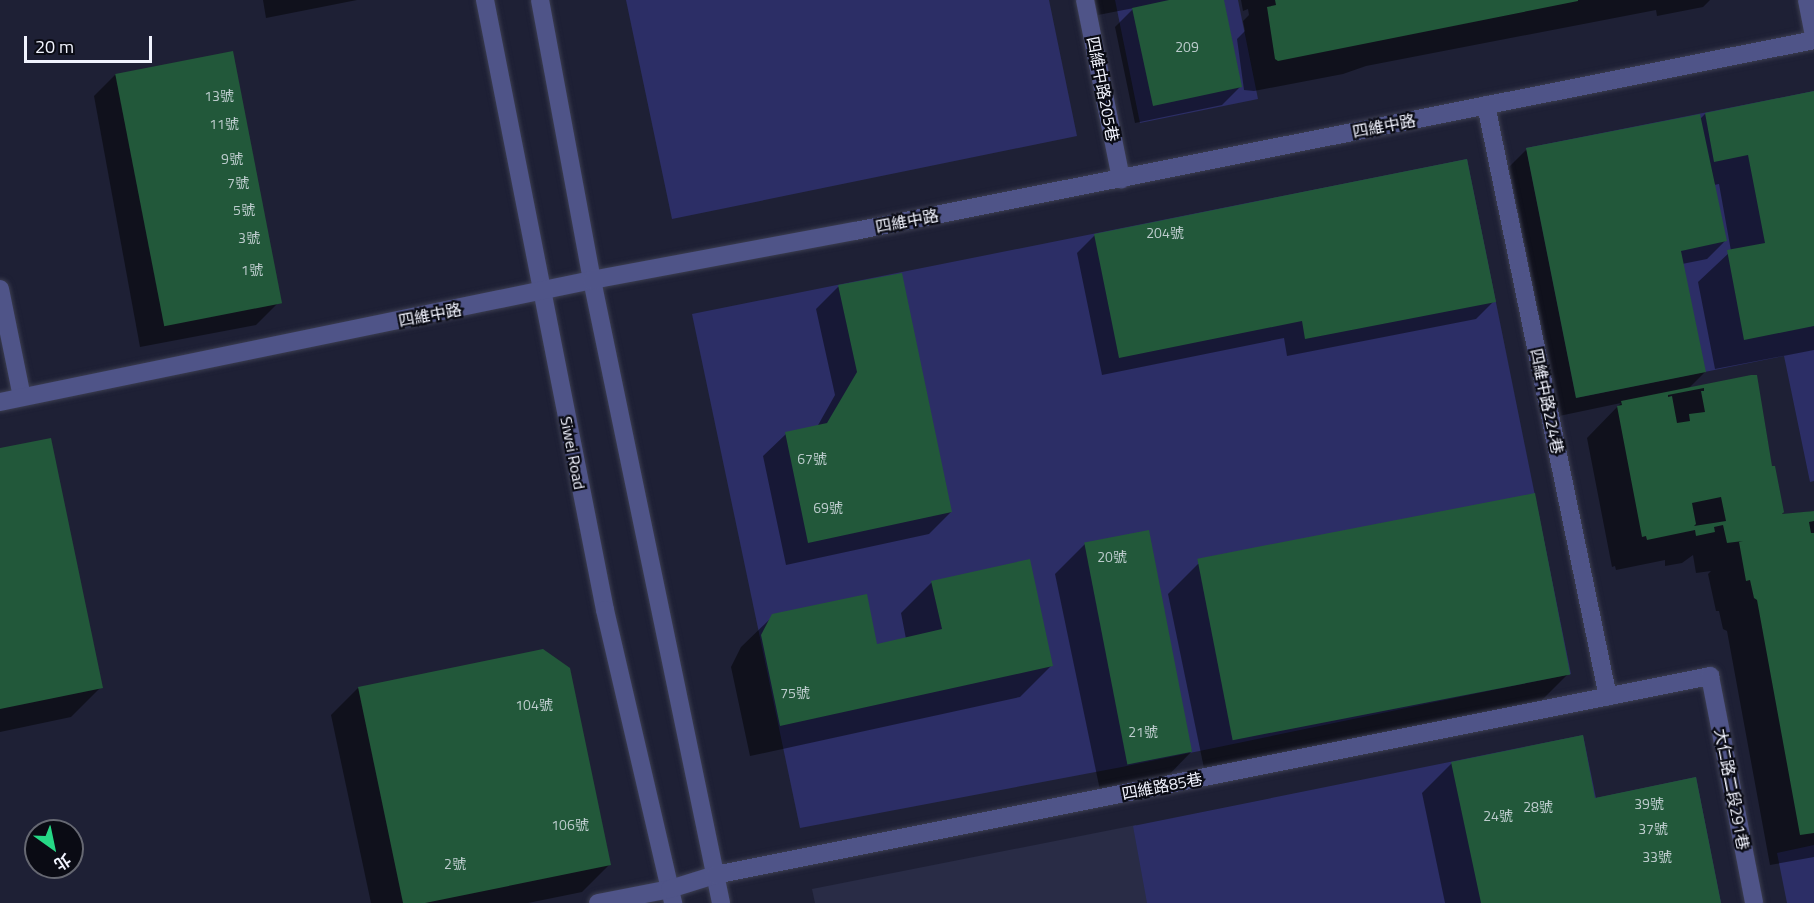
<!DOCTYPE html>
<meta charset="utf-8">
<style>
body{margin:0}
#map{position:relative;width:1814px;height:903px;overflow:hidden;background:#1e2035;font-family:"Titillium Web","Noto Sans TC",sans-serif}
div>[style]{position:absolute}
[style*='--x']{left:calc(var(--x)*1px);top:calc(var(--y)*1px);width:calc(var(--w)*1px);rotate:calc(var(--a)*1deg)}
.built>*{inset:0;background:#292c46}
.green>*{inset:0;background:#2c2e66}
.shadow>*{inset:0;background:#0007}
.building>*{inset:0;background:#22583a;transform-origin:0 0}
.roads{filter:drop-shadow(0 0 2px #3c3e51) drop-shadow(0 0 2px #3c3e51)}
.street>*{height:18px;margin:-9px;padding:0 9px;transform-origin:9px;border-radius:9px;background:#4f5488}
span{translate:-50% -50%;white-space:nowrap;text-align:center;line-height:1.15;-webkit-text-stroke:4.5px #0a0b14;paint-order:stroke}
.number-label{font-size:14px;color:#bdcccd}
.number-label span{-webkit-text-stroke-width:0}
.street-label{font-size:16px;color:#f1f3fe}
.north{position:absolute;left:24px;top:819px;width:60px;height:60px;box-sizing:border-box;background:#0a0b14;border:2px solid #666872;border-radius:50%;rotate:147deg;font-size:16px;font-weight:700;line-height:24px;text-align:center;color:#f1f3fe}
.north::after{content:'';display:block;margin:auto;width:21px;height:27px;background:#26d886;clip-path:polygon(50% 0,100% 100%,50% 72%,0 100%)}
.scale{position:absolute;left:24px;top:36px;width:128px;height:27px;box-sizing:border-box;border:3px solid #f1f3fe;border-top:0;padding-left:8px;font-size:18px;line-height:21px;white-space:nowrap;color:#f1f3fe;-webkit-text-stroke:4px #0a0b14;paint-order:stroke}
</style>
<div id="map">
<div class="built">
<i style="clip-path:polygon(1136px 825px,1152px 903px,815px 903px,812px 889px)"></i>
</div>
<div class="green">
<i style="clip-path:polygon(626px 0,1049px 0,1077px 136px,672px 219px)"></i>
<i style="clip-path:polygon(1115px 0,1238px 0,1258px 99px,1140px 123px)"></i>
<i style="clip-path:polygon(1814px 91px,1814px 481px,1810px 482px,1784px 356px,1576px 398px,1526px 148px)"></i>
<i style="clip-path:polygon(1467px 159px,1571px 674px,1122px 767px,800px 828px,692px 314px)"></i>
<i style="clip-path:polygon(1583px 735px,1596px 798px,1696px 777px,1721px 903px,1147px 903px,1133px 826px)"></i>
<i style="clip-path:polygon(1814px 845px,1814px 903px,1787px 903px,1777px 853px)"></i>
</div>
<div class="shadow">
<i style="clip-path:polygon(263px 0,357px 0,266px 18px)"></i>
<i style="clip-path:polygon(1095px 0,1223px 0,1240px 87px,1222px 105px,1135px 123px,1115px 27px,1134px 8px,1098px 15px)"></i>
<i style="clip-path:polygon(1241px 0,1710px 0,1703px 7px,1657px 16px,1656px 10px,1366px 66px,1343px 74px,1254px 91px,1244px 90px,1237px 39px,1245px 31px,1243px 21px,1249px 15px,1248px 9px,1243px 11px)"></i>
<i style="clip-path:polygon(116px 74px,278px 303px,256px 325px,140px 347px,94px 96px)"></i>
<i style="clip-path:polygon(1814px 92px,1814px 350px,1715px 369px,1698px 282px,1731px 251px,1719px 184px,1714px 185px,1725px 241px,1707px 259px,1682px 264px,1705px 372px,1687px 390px,1756px 376px,1771px 467px,1774px 467px,1783px 515px,1814px 511px,1814px 857px,1770px 865px,1727px 631px,1723px 629px,1719px 611px,1716px 611px,1708px 574px,1711px 571px,1696px 573px,1693px 555px,1682px 563px,1665px 566px,1665px 560px,1616px 570px,1615px 566px,1612px 567px,1587px 438px,1621px 403px,1559px 416px,1509px 167px,1527px 149px,1700px 119px,1705px 114px)"></i>
<i style="clip-path:polygon(1095px 235px,1494px 301px,1476px 319px,1287px 356px,1284px 338px,1102px 375px,1077px 253px)"></i>
<i style="clip-path:polygon(900px 274px,951px 512px,929px 534px,786px 565px,763px 456px,786px 434px,817px 427px,835px 395px,816px 309px,838px 287px)"></i>
<i style="clip-path:polygon(0 450px,101px 687px,71px 717px,0 732px)"></i>
<i style="clip-path:polygon(1534px 495px,1569px 673px,1539px 703px,1205px 773px,1168px 594px,1198px 564px)"></i>
<i style="clip-path:polygon(1085px 544px,1192px 751px,1162px 782px,1101px 795px,1055px 574px)"></i>
<i style="clip-path:polygon(932px 582px,1051px 666px,1020px 697px,750px 756px,731px 667px,741px 647px,773px 616px,876px 646px,906px 639px,901px 613px)"></i>
<i style="clip-path:polygon(358px 688px,609px 865px,582px 892px,528px 903px,371px 903px,331px 715px)"></i>
<i style="clip-path:polygon(1452px 763px,1594px 800px,1720px 903px,1445px 903px,1422px 793px)"></i>
</div>
<div class="building">
<i style="clip-path:polygon(1169px 0,1224px 0,1242px 87px,1153px 106px,1132px 8px)"></i>
<i style="clip-path:polygon(1275px 0,1578px 0,1578px 1px,1278px 61px,1275px 59px,1267px 7px,1276px 5px)"></i>
<i style="left:233px;top:51px;width:257px;height:120px;rotate:79deg"></i>
<i style="clip-path:polygon(1814px 91px,1814px 326px,1744px 340px,1727px 250px,1765px 243px,1748px 155px,1714px 162px,1705px 113px)"></i>
<i style="clip-path:polygon(1700px 114px,1727px 241px,1681px 251px,1706px 372px,1576px 398px,1526px 148px)"></i>
<i style="clip-path:polygon(1467px 159px,1496px 302px,1305px 339px,1302px 321px,1119px 358px,1094px 234px)"></i>
<i style="clip-path:polygon(902px 273px,952px 512px,808px 543px,785px 432px,827px 423px,857px 372px,838px 285px)"></i>
<i style="clip-path:polygon(evenodd,1751px 375px,1757px 375px,1772px 466px,1775px 466px,1784px 512px,1782px 514px,1814px 511px,1814px 521px,1809px 522px,1811px 533px,1814px 533px,1814px 833px,1800px 835px,1757px 600px,1754px 598px,1750px 580px,1746px 581px,1739px 542px,1743px 541px,1727px 543px,1723px 525px,1714px 527px,1715px 532px,1696px 536px,1695px 530px,1647px 540px,1646px 536px,1642px 537px,1617px 406px,1622px 405px,1621px 401px,1751px 375px,1704px 388px,1704px 391px,1701px 391px,1705px 412px,1689px 414px,1690px 421px,1677px 423px,1672px 396px,1668px 397px,1668px 395px,1704px 388px,1751px 375px,1721px 497px,1726px 521px,1694px 526px,1696px 524px,1692px 503px,1721px 497px)"></i>
<i style="clip-path:polygon(51px 438px,103px 688px,0 709px,0 448px)"></i>
<i style="left:1535px;top:493px;width:185px;height:344px;rotate:79deg"></i>
<i style="left:1149px;top:530px;width:226px;height:66px;rotate:79deg"></i>
<i style="clip-path:polygon(1030px 559px,1053px 666px,780px 726px,761px 635px,772px 614px,867px 594px,877px 644px,942px 629px,931px 581px)"></i>
<i style="clip-path:polygon(543px 649px,570px 668px,611px 865px,425px 903px,403px 903px,358px 687px)"></i>
<i style="clip-path:polygon(1583px 735px,1595px 798px,1696px 777px,1721px 903px,1481px 903px,1451px 762px)"></i>
</div>
<div class="roads">
<div class="street">
<i style="--x:485;--y:0;--w:622;--a:78.87"></i>
<i style="--x:605;--y:610;--w:301;--a:76.9"></i>
<i style="--x:540;--y:0;--w:285;--a:79.5"></i>
<i style="--x:592;--y:280;--w:636;--a:78.3"></i>
<i style="--x:1085;--y:0;--w:183;--a:78.6"></i>
<i style="--x:1807;--y:0;--w:38;--a:79"></i>
<i style="--x:1486;--y:105;--w:604;--a:78.36"></i>
<i style="--x:0;--y:289;--w:110;--a:78.5"></i>
<i style="--x:0;--y:402;--w:604;--a:-11.64"></i>
<i style="--x:592;--y:280;--w:268;--a:-10.6"></i>
<i style="--x:855;--y:231;--w:978;--a:-11.26"></i>
<i style="--x:598;--y:903;--w:73;--a:-11"></i>
<i style="--x:670;--y:889;--w:47;--a:-17.3"></i>
<i style="--x:715;--y:875;--w:1015;--a:-11.31"></i>
<i style="--x:1710;--y:676;--w:231;--a:79"></i>
</div>
</div>
<div class="number-label">
<span style="left:1187px;top:47px">209</span>
<span style="left:219px;top:96px">13號</span>
<span style="left:224px;top:124px">11號</span>
<span style="left:232px;top:159px">9號</span>
<span style="left:238px;top:183px">7號</span>
<span style="left:244px;top:210px">5號</span>
<span style="left:1165px;top:233px">204號</span>
<span style="left:249px;top:238px">3號</span>
<span style="left:252px;top:270px">1號</span>
<span style="left:812px;top:459px">67號</span>
<span style="left:828px;top:508px">69號</span>
<span style="left:1112px;top:557px">20號</span>
<span style="left:795px;top:693px">75號</span>
<span style="left:534px;top:705px">104號</span>
<span style="left:1143px;top:732px">21號</span>
<span style="left:1649px;top:804px">39號</span>
<span style="left:1538px;top:807px">28號</span>
<span style="left:1498px;top:816px">24號</span>
<span style="left:570px;top:825px">106號</span>
<span style="left:1653px;top:829px">37號</span>
<span style="left:1657px;top:857px">33號</span>
<span style="left:455px;top:864px">2號</span>
</div>
<div class="street-label">
<span style="left:1103px;top:89px;rotate:79deg">四維中路205巷</span>
<span style="left:1384px;top:126px;rotate:-11deg">四維中路</span>
<span style="left:907px;top:221px;rotate:-11deg">四維中路</span>
<span style="left:430px;top:315px;rotate:-11deg">四維中路</span>
<span style="left:1547px;top:401px;rotate:78deg">四維中路224巷</span>
<span style="left:573px;top:453px;rotate:79deg">Siwei Road</span>
<span style="left:1162px;top:786px;rotate:-11deg">四維路85巷</span>
<span style="left:1732px;top:789px;rotate:79deg">大仁路二段291巷</span>
</div>
<div class="north">北</div>
<div class="scale">20 m</div>
</div>
